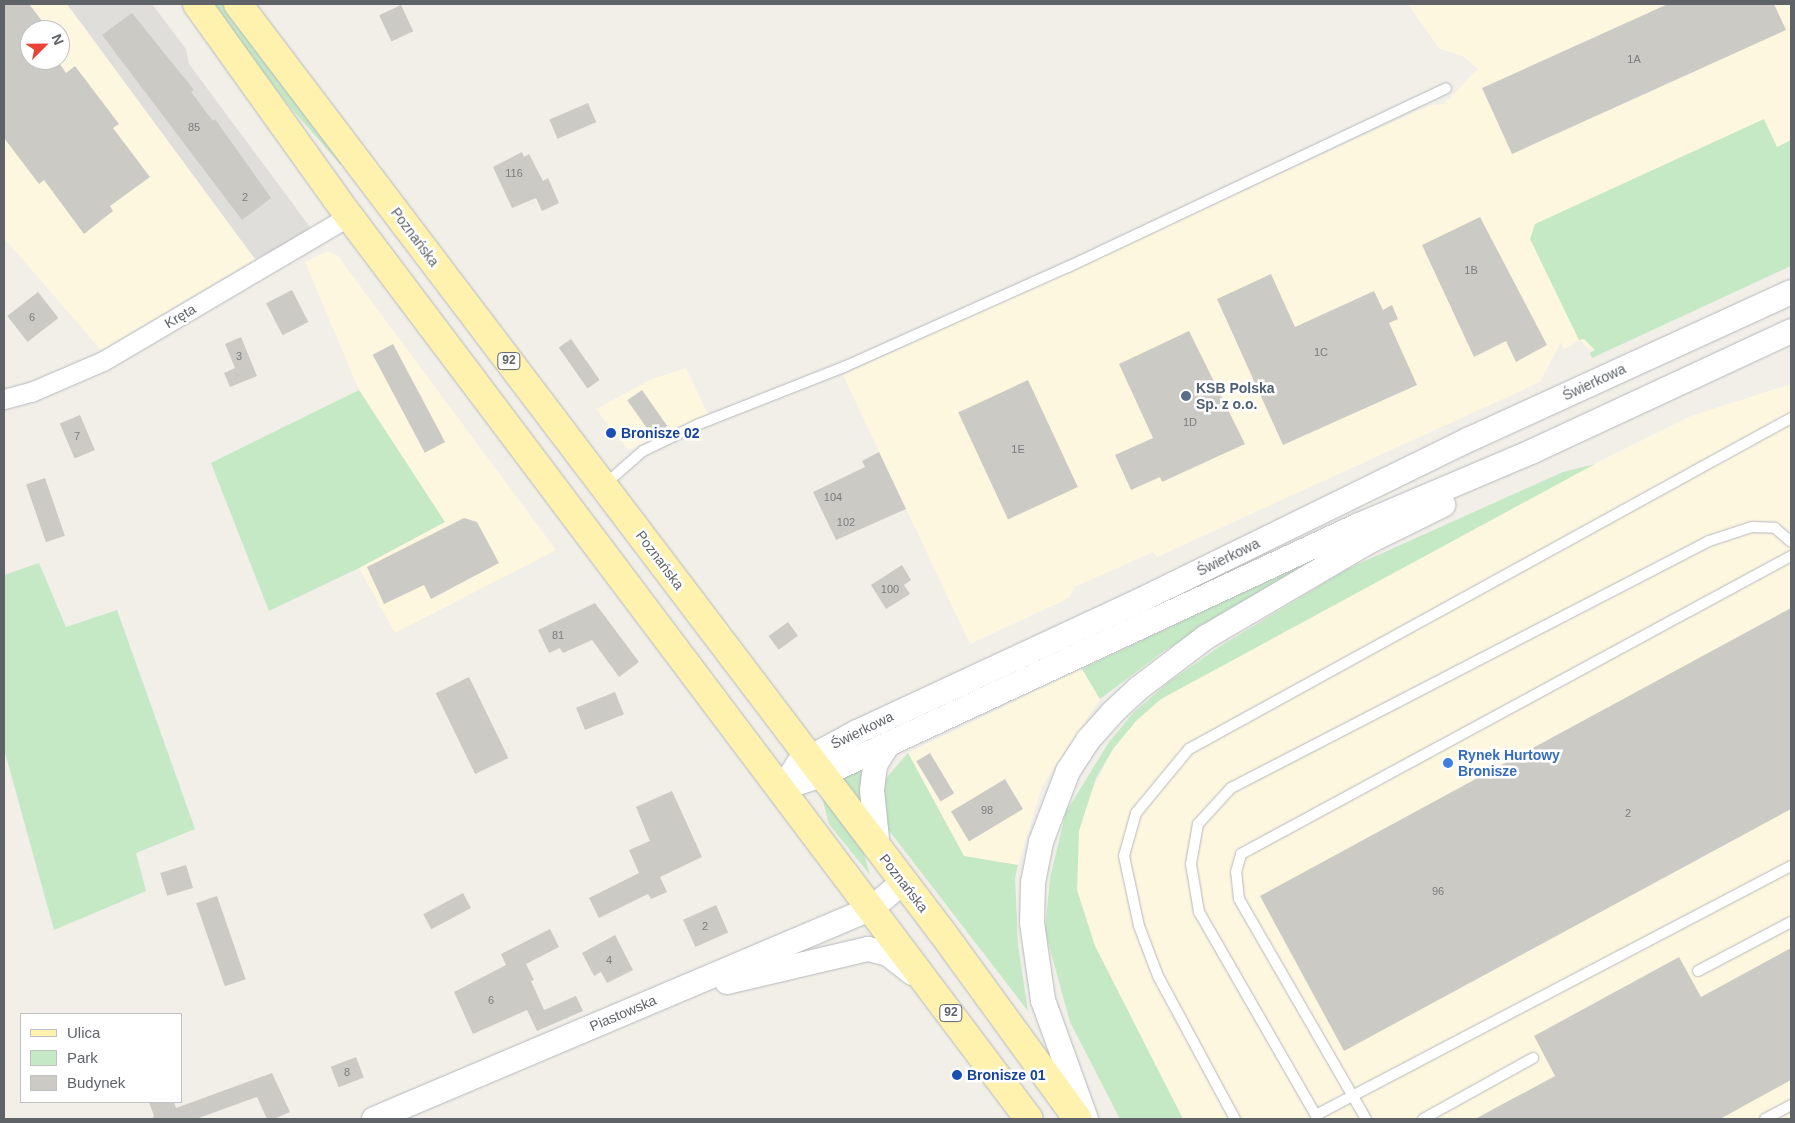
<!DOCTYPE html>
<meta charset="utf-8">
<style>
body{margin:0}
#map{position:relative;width:1795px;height:1123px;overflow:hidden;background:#f1efe8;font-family:Arial,sans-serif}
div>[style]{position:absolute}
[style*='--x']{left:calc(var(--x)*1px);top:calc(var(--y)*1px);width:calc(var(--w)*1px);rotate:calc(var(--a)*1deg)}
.commercial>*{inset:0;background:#fef7e0}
.industrial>*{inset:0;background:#e0deda}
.green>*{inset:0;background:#c5e8c5}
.building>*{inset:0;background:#cccac5;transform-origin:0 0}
.roads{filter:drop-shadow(0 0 1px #b5b8bc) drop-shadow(0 0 1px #b5b8bc)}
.service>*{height:10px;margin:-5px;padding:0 5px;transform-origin:5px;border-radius:5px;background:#fff}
.minor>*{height:19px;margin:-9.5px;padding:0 9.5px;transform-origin:9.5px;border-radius:9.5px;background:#fff}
.tertiary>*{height:24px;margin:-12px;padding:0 12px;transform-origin:12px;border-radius:12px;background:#fff}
.primary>*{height:28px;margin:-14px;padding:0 14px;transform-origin:14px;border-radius:14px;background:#fff2af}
.dots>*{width:14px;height:14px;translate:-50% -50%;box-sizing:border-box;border:2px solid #fff;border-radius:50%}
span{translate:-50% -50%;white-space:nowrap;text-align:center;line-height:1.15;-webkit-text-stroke:5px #fff;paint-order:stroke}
.number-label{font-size:11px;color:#7a7d7f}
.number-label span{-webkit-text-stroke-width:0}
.shield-label span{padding:1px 4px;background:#fff;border:1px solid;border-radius:4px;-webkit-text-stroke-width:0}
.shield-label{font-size:12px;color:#5f6368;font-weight:700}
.street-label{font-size:14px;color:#5f6368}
.service-label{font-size:14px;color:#4e5e75;font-weight:700}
.left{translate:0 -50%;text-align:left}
.transit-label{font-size:14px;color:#164399;font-weight:700}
.shop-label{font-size:14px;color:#366cbe;font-weight:700}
.frame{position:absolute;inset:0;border:5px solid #5f6368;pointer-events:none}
.legend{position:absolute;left:20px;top:1013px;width:162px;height:90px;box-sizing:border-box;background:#fff;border:1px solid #bfc1c3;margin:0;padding:6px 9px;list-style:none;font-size:15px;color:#5f6368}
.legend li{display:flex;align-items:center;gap:10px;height:25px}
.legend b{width:25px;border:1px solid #bfc1c3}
.north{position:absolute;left:20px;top:20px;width:50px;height:50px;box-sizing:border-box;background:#fff;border:1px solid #bfc1c3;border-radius:50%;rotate:67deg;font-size:14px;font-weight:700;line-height:20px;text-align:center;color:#5f6368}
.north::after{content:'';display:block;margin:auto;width:18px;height:22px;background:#ea4335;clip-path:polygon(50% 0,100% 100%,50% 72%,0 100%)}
</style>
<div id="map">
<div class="commercial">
<i style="clip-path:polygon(evenodd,4px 4px,67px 4px,255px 259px,101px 350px,4px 238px,4px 4px,30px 30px,60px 30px,60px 60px,30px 60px,30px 30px)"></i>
<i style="clip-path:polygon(1408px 4px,1791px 4px,1791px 243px,1778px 266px,1590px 351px,1580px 340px,1564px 349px,1561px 342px,1540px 382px,1157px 557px,1153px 552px,1075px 587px,1069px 598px,970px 644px,843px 375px,1430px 105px,1444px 104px,1478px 69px,1464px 57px,1439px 48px)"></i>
<i style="clip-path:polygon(327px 251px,337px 255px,556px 550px,395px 633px,359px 568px,444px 522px,359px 390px,305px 262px)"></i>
<i style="clip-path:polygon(686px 368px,708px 414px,628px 450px,596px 409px,652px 379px)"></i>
<i style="clip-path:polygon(1791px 384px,1791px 1119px,1183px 1119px,1095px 946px,1077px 890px,1079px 831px,1086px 802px,1113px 749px,1136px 721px,1161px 699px,1564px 479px,1691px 416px)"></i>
<i style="clip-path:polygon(1082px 669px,1100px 699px,1042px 786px,1018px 865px,964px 856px,908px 753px)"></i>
</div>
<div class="industrial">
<i style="clip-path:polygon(67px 4px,152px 4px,186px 49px,189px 64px,310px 227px,296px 239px,255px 259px)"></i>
</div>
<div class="green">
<i style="clip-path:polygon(210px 4px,225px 4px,346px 162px,341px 165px,289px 106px)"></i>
<i style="clip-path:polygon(1764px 119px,1777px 147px,1791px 140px,1791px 266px,1592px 358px,1590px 353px,1595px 350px,1584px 339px,1579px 340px,1530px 239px,1535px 224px)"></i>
<i style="clip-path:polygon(359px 390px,445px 522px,359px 568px,269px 611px,211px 463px)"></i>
<i style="clip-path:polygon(1595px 464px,1161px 699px,1136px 721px,1113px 749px,1096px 778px,1079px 831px,1077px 890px,1095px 946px,1183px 1119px,1120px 1119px,1070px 1022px,1045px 931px,1050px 878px,1066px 812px,1109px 742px,1134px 712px,1169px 682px,1219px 647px,1347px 569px,1563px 472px)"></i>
<i style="clip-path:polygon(1320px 555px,1164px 651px,1100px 699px,1082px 669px)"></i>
<i style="clip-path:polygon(39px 563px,66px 627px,117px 610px,195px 829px,136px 853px,146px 891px,54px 930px,4px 749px,4px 575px)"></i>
<i style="clip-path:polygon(908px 753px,964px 856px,1018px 865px,1015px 878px,1018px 945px,1028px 1011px,884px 824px,880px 785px)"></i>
<i style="clip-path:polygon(865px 765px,861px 788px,860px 801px,840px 777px)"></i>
<i style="clip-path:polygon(821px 793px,862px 847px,870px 875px,829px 824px)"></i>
</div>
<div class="building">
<i style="clip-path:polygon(4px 4px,29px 4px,49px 30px,30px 30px,30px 60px,57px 60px,66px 73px,75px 66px,119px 124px,113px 128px,150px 177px,110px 206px,113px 211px,84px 234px,44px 180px,39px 184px,4px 138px)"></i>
<i style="clip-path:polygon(1668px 4px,1774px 4px,1786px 30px,1512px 154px,1482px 88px)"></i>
<i style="left:401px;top:5px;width:29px;height:24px;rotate:65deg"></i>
<i style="clip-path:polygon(132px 13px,194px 90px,191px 92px,213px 121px,215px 119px,271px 198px,242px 220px,102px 35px)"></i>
<i style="left:588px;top:103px;width:21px;height:42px;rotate:67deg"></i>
<i style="clip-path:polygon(522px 152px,524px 157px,529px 154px,543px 181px,548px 178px,559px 203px,542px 211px,536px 198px,512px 208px,493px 167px)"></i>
<i style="clip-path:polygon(1480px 217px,1547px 345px,1516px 362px,1506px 341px,1474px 357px,1422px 245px)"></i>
<i style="clip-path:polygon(1271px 274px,1295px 327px,1374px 291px,1383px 310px,1392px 305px,1398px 319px,1389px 323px,1417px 385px,1283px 445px,1217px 299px)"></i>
<i style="left:292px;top:290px;width:36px;height:29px;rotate:63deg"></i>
<i style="left:38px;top:292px;width:33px;height:39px;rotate:52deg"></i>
<i style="clip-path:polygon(1189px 331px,1245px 444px,1162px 482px,1160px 477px,1131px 490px,1115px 455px,1153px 438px,1119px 364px)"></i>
<i style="clip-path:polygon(241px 337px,257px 376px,230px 387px,224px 373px,235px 368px,225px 344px)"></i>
<i style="left:571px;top:339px;width:50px;height:15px;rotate:55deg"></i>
<i style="left:393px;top:344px;width:111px;height:23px;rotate:62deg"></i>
<i style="left:1028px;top:380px;width:118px;height:77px;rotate:65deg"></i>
<i style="left:642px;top:390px;width:44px;height:18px;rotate:55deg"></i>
<i style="left:80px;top:415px;width:38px;height:22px;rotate:67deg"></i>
<i style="clip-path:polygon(879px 452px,906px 509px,836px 540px,813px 492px,865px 467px,862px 461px)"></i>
<i style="left:45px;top:478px;width:61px;height:20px;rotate:71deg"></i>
<i style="clip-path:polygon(464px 518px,477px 522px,499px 563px,431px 599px,424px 585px,384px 604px,367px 567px)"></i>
<i style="clip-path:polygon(902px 565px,911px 580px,904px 585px,910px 594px,886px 609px,871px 585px)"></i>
<i style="clip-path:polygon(595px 603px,639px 662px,619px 677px,592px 640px,563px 653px,560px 648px,549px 653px,538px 630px)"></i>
<i style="clip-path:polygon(1791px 608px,1791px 809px,1344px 1051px,1260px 896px)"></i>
<i style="left:788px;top:622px;width:17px;height:24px;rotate:54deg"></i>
<i style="left:469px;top:677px;width:90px;height:37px;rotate:64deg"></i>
<i style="left:615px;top:692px;width:24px;height:42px;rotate:68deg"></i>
<i style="left:930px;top:753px;width:47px;height:16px;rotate:59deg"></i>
<i style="left:1005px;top:779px;width:35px;height:63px;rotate:59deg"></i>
<i style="clip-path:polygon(672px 791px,702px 857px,660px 877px,667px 892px,651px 899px,648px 894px,599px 918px,589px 898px,639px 873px,629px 850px,650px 841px,636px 807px)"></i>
<i style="left:186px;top:865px;width:24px;height:27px;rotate:73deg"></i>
<i style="left:463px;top:893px;width:17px;height:45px;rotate:62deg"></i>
<i style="left:217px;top:896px;width:88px;height:22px;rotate:71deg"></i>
<i style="left:716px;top:905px;width:30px;height:36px;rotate:66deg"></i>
<i style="clip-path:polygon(550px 929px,559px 947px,526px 964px,534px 980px,531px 981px,544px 1010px,576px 996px,583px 1011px,537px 1031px,527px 1010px,473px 1034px,454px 992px,506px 965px,501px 954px)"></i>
<i style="clip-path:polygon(615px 935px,633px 970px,607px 983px,601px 972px,594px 976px,582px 953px)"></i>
<i style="clip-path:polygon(1791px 948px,1791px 1080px,1720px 1119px,1475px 1119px,1555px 1076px,1534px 1036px,1679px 957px,1701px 997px)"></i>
<i style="left:356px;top:1057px;width:22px;height:27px;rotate:69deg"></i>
<i style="clip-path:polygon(272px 1073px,290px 1112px,274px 1119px,267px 1119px,257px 1097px,196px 1119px,152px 1119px,154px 1116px,149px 1102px,174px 1102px,176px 1108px)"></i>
</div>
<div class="roads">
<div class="service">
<i style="--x:604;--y:485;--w:52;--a:-41.1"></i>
<i style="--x:643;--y:451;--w:62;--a:-25.7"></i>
<i style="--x:699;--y:424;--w:156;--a:-21.5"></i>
<i style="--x:844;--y:367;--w:245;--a:-24.1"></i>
<i style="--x:1068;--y:267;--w:418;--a:-25.3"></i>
<i style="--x:1698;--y:971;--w:105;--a:-27.8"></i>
<i style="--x:1316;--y:1115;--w:536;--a:-27.66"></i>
<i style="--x:1235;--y:1119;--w:162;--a:-118.3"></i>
<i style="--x:1158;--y:976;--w:53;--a:-110.8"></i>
<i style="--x:1139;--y:926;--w:72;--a:-102.1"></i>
<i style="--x:1124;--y:856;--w:45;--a:-74.4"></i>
<i style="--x:1136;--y:813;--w:83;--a:-50.4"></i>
<i style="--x:1189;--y:749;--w:687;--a:-28.8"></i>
<i style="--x:1318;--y:1119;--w:239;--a:-119.9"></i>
<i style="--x:1199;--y:912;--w:49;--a:-99.5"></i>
<i style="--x:1191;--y:864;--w:41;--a:-80.1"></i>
<i style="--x:1198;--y:824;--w:49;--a:-47.5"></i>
<i style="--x:1231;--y:788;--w:538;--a:-27.33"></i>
<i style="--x:1709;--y:541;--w:45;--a:-18"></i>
<i style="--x:1752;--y:527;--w:23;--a:2"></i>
<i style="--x:1775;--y:528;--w:21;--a:41"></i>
<i style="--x:1366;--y:1119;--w:254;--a:-120"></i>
<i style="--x:1239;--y:899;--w:27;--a:-96"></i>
<i style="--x:1236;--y:872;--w:19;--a:-74"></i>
<i style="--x:1241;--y:854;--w:626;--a:-28.45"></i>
<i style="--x:1423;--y:1119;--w:126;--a:-29"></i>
<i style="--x:1765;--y:1119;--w:30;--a:-28"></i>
</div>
<div class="minor">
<i style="--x:4;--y:399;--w:28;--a:-15"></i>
<i style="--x:31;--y:392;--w:78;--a:-23.3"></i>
<i style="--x:103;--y:361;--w:286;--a:-30.5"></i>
</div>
<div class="tertiary">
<i style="--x:782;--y:788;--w:29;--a:-56"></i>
<i style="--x:798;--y:764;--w:67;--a:-28.5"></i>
<i style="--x:857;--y:732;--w:311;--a:-24.9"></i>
<i style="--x:1139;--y:601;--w:366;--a:-26.1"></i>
<i style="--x:1468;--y:440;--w:355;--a:-24.6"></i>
<i style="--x:782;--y:788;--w:42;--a:-18"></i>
<i style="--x:822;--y:775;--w:592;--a:-24.96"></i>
<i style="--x:1359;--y:525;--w:189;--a:-23"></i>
<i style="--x:1533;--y:451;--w:285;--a:-24.9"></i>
<i style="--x:878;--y:849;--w:59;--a:-95.8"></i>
<i style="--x:872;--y:790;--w:25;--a:-83"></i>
<i style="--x:875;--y:765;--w:25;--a:-58"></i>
<i style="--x:727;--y:982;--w:145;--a:-13.2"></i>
<i style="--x:868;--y:949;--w:21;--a:14"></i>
<i style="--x:888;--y:954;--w:31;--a:38"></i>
<i style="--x:374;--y:1119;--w:541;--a:-22.96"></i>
<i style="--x:872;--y:908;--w:40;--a:-40"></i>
<i style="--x:1086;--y:1119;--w:127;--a:-109.9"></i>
<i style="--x:1043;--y:1000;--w:78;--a:-98.1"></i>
<i style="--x:1032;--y:923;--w:40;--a:-88.6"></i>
<i style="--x:1033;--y:883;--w:42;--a:-79"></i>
<i style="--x:1041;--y:842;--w:76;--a:-69.2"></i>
<i style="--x:1068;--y:771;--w:37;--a:-57"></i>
<i style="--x:1088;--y:740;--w:36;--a:-48"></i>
<i style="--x:1112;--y:713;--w:37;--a:-43"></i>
<i style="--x:1139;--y:688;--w:84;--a:-37.3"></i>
<i style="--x:1206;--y:637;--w:188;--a:-30.4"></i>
<i style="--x:1368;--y:542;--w:84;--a:-26.3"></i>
</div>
<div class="primary">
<i style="--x:197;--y:4;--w:261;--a:54.4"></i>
<i style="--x:349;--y:216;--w:1130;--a:53.02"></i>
<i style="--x:238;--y:4;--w:1165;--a:52.82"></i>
<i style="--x:942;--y:932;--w:231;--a:54"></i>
</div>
</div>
<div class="dots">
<i style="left:1186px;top:396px;background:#5c6f8a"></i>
<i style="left:611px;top:433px;background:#1a4fb4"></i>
<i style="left:1448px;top:763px;background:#3f7fe0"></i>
<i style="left:957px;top:1075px;background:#1a4fb4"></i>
</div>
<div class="number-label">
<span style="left:1634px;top:59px">1A</span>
<span style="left:194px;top:127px">85</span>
<span style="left:514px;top:173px">116</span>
<span style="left:245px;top:197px">2</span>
<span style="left:1471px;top:270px">1B</span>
<span style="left:32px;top:317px">6</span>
<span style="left:1321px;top:352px">1C</span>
<span style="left:239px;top:356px">3</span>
<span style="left:1190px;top:422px">1D</span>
<span style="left:77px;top:436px">7</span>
<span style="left:1018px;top:449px">1E</span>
<span style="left:833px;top:497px">104</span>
<span style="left:846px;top:522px">102</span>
<span style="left:890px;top:589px">100</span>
<span style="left:558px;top:635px">81</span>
<span style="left:987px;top:810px">98</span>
<span style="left:1628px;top:813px">2</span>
<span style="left:1438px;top:891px">96</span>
<span style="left:705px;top:926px">2</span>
<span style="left:609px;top:960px">4</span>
<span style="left:491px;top:1000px">6</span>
<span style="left:347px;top:1072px">8</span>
</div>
<div class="shield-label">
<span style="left:509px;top:361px">92</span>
<span style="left:951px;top:1013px">92</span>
</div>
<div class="street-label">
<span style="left:415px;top:237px;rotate:53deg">Poznańska</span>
<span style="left:180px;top:316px;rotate:-31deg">Kręta</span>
<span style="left:1594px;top:382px;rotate:-25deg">Świerkowa</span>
<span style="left:1228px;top:557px;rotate:-26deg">Świerkowa</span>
<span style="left:660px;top:560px;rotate:53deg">Poznańska</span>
<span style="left:862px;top:730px;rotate:-26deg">Świerkowa</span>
<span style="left:904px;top:883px;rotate:52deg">Poznańska</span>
<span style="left:623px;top:1013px;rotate:-23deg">Piastowska</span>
</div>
<div class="service-label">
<span class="left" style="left:1196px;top:396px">KSB Polska<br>Sp. z o.o.</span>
</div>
<div class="transit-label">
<span class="left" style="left:621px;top:433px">Bronisze 02</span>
<span class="left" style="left:967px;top:1075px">Bronisze 01</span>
</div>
<div class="shop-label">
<span class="left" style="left:1458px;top:763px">Rynek Hurtowy<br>Bronisze</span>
</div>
<div class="frame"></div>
<ul class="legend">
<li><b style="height:6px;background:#fff2af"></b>Ulica</li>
<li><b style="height:14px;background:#c5e8c5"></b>Park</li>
<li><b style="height:14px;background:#cccac5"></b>Budynek</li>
</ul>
<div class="north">N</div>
</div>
